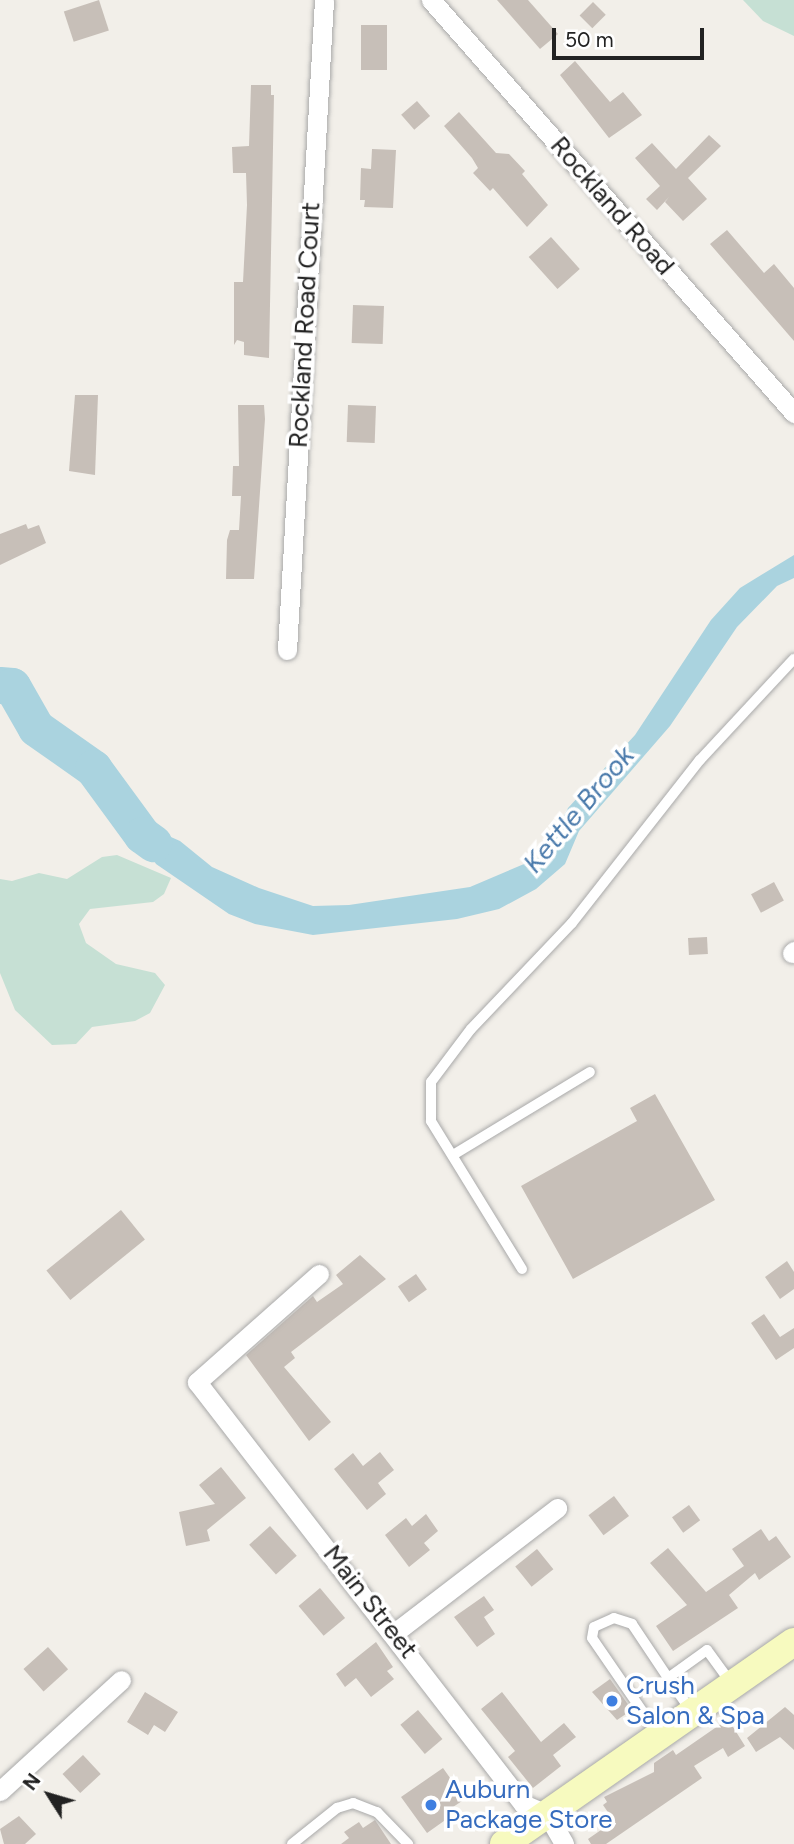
<!DOCTYPE html>
<style>
body{margin:0}
#map{position:relative;width:794px;height:1844px;overflow:hidden;background:#f2efe9;font-family:Figtree,sans-serif}
div>[style]{position:absolute}
[style*='--x']{left:calc(var(--x)*1px);top:calc(var(--y)*1px);width:calc(var(--w)*1px);rotate:calc(var(--a)*1deg)}
.wetland>*{inset:0;background:#c6e0d4}
.water>*{inset:0;background:#aad3df}
.river>*{height:37px;margin:-18.5px;padding:0 18.5px;transform-origin:18.5px;border-radius:18.5px;background:#aad3df}
.building>*{inset:0;background:#c7bfb8;transform-origin:0 0}
.roads{filter:drop-shadow(0 0 2px #a9a9a9) drop-shadow(0 0 2px #a9a9a9)}
.service>*{height:10px;margin:-5px;padding:0 5px;transform-origin:5px;border-radius:5px;background:#fff}
.minor>*{height:19px;margin:-9.5px;padding:0 9.5px;transform-origin:9.5px;border-radius:9.5px;background:#fff}
.secondary>*{height:28px;margin:-14px;padding:0 14px;transform-origin:14px;border-radius:14px;background:#f7fabf}
.dots>*{width:19px;height:19px;translate:-50% -50%;box-sizing:border-box;border:4px solid #fff;border-radius:50%}
span{translate:-50% -50%;white-space:nowrap;text-align:center;line-height:1.15;-webkit-text-stroke:7px #fff;paint-order:stroke}
.street-label{font-size:26px;color:#222}
.shop-label{font-size:26px;color:#366cbe}
.left{translate:0 -50%;text-align:left}
.water-label{font-size:28px;color:#4a7aab;font-style:italic}
.north{position:absolute;left:14px;top:1760px;width:70px;height:70px;-webkit-text-stroke:5px #fff;paint-order:stroke;rotate:307deg;font-size:19px;font-weight:700;line-height:28px;text-align:center;color:#222}
.north::after{content:'';display:block;margin:auto;width:24px;height:32px;background:#222;clip-path:polygon(50% 0,100% 100%,50% 72%,0 100%)}
.scale{position:absolute;left:552px;top:28px;width:152px;height:32px;box-sizing:border-box;border:4px solid #222;border-top:0;padding-left:9px;font-size:21px;line-height:24px;white-space:nowrap;color:#222;-webkit-text-stroke:5px #fff;paint-order:stroke}
</style>
<div id="map">
<div class="wetland">
<i style="clip-path:polygon(743px 0,794px 0,794px 36px,763px 21px)"></i>
<i style="clip-path:polygon(117px 855px,171px 878px,164px 894px,153px 902px,90px 909px,79px 924px,86px 943px,116px 964px,155px 973px,165px 985px,150px 1013px,135px 1021px,92px 1027px,76px 1044px,52px 1045px,15px 1010px,0 973px,0 879px,12px 881px,39px 873px,67px 879px,102px 857px)"></i>
</div>
<div class="water">
<i style="clip-path:polygon(794px 555px,794px 578px,777px 586px,737px 627px,670px 726px,579px 831px,565px 864px,536px 889px,499px 909px,457px 919px,313px 935px,255px 924px,229px 914px,156px 864px,105px 778px,43px 744px,11px 706px,0 703px,2px 675px,23px 686px,38px 702px,60px 740px,83px 748px,113px 768px,155px 830px,180px 841px,212px 867px,259px 888px,313px 906px,349px 905px,470px 887px,543px 856px,568px 808px,635px 735px,711px 620px,740px 588px)"></i>
</div>
<div class="river">
<i style="--x:0;--y:685;--w:12;--a:5"></i>
<i style="--x:12;--y:686;--w:48;--a:60.3"></i>
<i style="--x:36;--y:728;--w:70;--a:35.1"></i>
<i style="--x:93;--y:768;--w:83;--a:53.8"></i>
<i style="--x:142;--y:835;--w:14;--a:36"></i>
</div>
<div class="building">
<i style="left:99px;top:0;width:32px;height:37px;rotate:72deg"></i>
<i style="clip-path:polygon(497px 0,528px 0,558px 34px,540px 49px)"></i>
<i style="left:593px;top:2px;width:18px;height:19px;rotate:45deg"></i>
<i style="left:361px;top:25px;width:26px;height:45px"></i>
<i style="clip-path:polygon(575px 61px,610px 102px,623px 92px,642px 115px,609px 138px,560px 75px)"></i>
<i style="clip-path:polygon(251px 85px,271px 85px,271px 95px,274px 95px,269px 358px,244px 355px,244px 342px,237px 340px,234px 345px,234px 282px,243px 282px,247px 205px,246px 173px,233px 173px,232px 147px,249px 146px)"></i>
<i style="left:417px;top:101px;width:20px;height:21px;rotate:49deg"></i>
<i style="clip-path:polygon(459px 112px,496px 153px,509px 154px,525px 171px,522px 174px,548px 205px,527px 227px,493px 188px,490px 191px,473px 173px,478px 168px,472px 158px,444px 126px)"></i>
<i style="clip-path:polygon(709px 135px,721px 146px,688px 178px,707px 199px,683px 221px,665px 202px,669px 197px,657px 210px,646px 199px,660px 186px,635px 158px,652px 143px,676px 169px)"></i>
<i style="clip-path:polygon(372px 149px,396px 150px,393px 208px,364px 207px,365px 200px,360px 200px,361px 168px,371px 169px)"></i>
<i style="clip-path:polygon(727px 230px,764px 273px,774px 264px,794px 288px,794px 341px,710px 244px)"></i>
<i style="left:551px;top:237px;width:43px;height:30px;rotate:48deg"></i>
<i style="left:353px;top:305px;width:31px;height:38px;rotate:2deg"></i>
<i style="clip-path:polygon(75px 395px,98px 395px,95px 475px,69px 471px)"></i>
<i style="clip-path:polygon(238px 405px,264px 405px,265px 419px,254px 579px,226px 579px,227px 540px,230px 530px,239px 530px,241px 496px,232px 496px,233px 466px,239px 466px)"></i>
<i style="left:348px;top:405px;width:28px;height:37px;rotate:2deg"></i>
<i style="clip-path:polygon(26px 524px,28px 529px,39px 525px,46px 543px,0 565px,0 534px)"></i>
<i style="left:774px;top:882px;width:21px;height:26px;rotate:62deg"></i>
<i style="left:707px;top:937px;width:17px;height:19px;rotate:87deg"></i>
<i style="clip-path:polygon(655px 1094px,715px 1200px,573px 1279px,521px 1186px,637px 1121px,630px 1108px)"></i>
<i style="left:121px;top:1210px;width:38px;height:96px;rotate:51deg"></i>
<i style="clip-path:polygon(360px 1255px,386px 1279px,291px 1352px,295px 1358px,284px 1367px,331px 1422px,309px 1441px,246px 1355px,313px 1296px,317px 1302px,343px 1284px,336px 1275px)"></i>
<i style="clip-path:polygon(787px 1261px,794px 1272px,794px 1289px,780px 1299px,765px 1277px)"></i>
<i style="left:416px;top:1274px;width:19px;height:22px;rotate:55deg"></i>
<i style="clip-path:polygon(764px 1314px,780px 1337px,794px 1328px,794px 1348px,776px 1360px,751px 1323px)"></i>
<i style="clip-path:polygon(380px 1452px,394px 1470px,378px 1483px,386px 1494px,367px 1510px,334px 1469px,353px 1453px,363px 1466px)"></i>
<i style="clip-path:polygon(221px 1467px,246px 1498px,207px 1530px,210px 1541px,186px 1546px,179px 1512px,215px 1504px,199px 1485px)"></i>
<i style="left:614px;top:1496px;width:25px;height:32px;rotate:53deg"></i>
<i style="left:689px;top:1505px;width:19px;height:21px;rotate:54deg"></i>
<i style="clip-path:polygon(426px 1514px,438px 1531px,424px 1543px,430px 1550px,409px 1567px,385px 1535px,406px 1518px,412px 1526px)"></i>
<i style="left:270px;top:1526px;width:40px;height:28px;rotate:48deg"></i>
<i style="clip-path:polygon(761px 1529px,769px 1541px,776px 1536px,791px 1557px,759px 1580px,755px 1573px,729px 1595px,738px 1608px,673px 1651px,656px 1626px,687px 1605px,650px 1563px,668px 1548px,706px 1592px,744px 1566px,732px 1549px)"></i>
<i style="left:537px;top:1549px;width:26px;height:28px;rotate:51deg"></i>
<i style="left:320px;top:1588px;width:39px;height:28px;rotate:50deg"></i>
<i style="clip-path:polygon(484px 1596px,494px 1610px,484px 1617px,495px 1634px,477px 1647px,454px 1617px)"></i>
<i style="clip-path:polygon(376px 1642px,393px 1667px,387px 1671px,394px 1679px,371px 1697px,356px 1678px,345px 1687px,336px 1674px)"></i>
<i style="left:48px;top:1647px;width:30px;height:33px;rotate:48deg"></i>
<i style="clip-path:polygon(610px 1679px,632px 1710px,617px 1720px,592px 1692px)"></i>
<i style="clip-path:polygon(145px 1692px,178px 1712px,165px 1732px,154px 1725px,148px 1735px,127px 1722px)"></i>
<i style="clip-path:polygon(502px 1692px,541px 1742px,564px 1723px,576px 1737px,553px 1755px,561px 1766px,533px 1788px,508px 1757px,515px 1751px,481px 1709px)"></i>
<i style="clip-path:polygon(785px 1707px,794px 1715px,794px 1750px,780px 1737px,756px 1752px,747px 1738px)"></i>
<i style="left:418px;top:1710px;width:38px;height:23px;rotate:50deg"></i>
<i style="clip-path:polygon(728px 1719px,745px 1746px,728px 1757px,723px 1748px,694px 1766px,702px 1778px,606px 1844px,591px 1844px,588px 1839px,614px 1821px,603px 1805px,607px 1802px,604px 1797px,654px 1772px,654px 1763px,673px 1750px,676px 1755px)"></i>
<i style="left:83px;top:1755px;width:26px;height:28px;rotate:47deg"></i>
<i style="clip-path:polygon(443px 1768px,465px 1799px,447px 1811px,451px 1816px,427px 1833px,401px 1797px)"></i>
<i style="clip-path:polygon(19px 1816px,36px 1834px,25px 1844px,4px 1844px,0 1829px)"></i>
<i style="clip-path:polygon(375px 1820px,391px 1844px,341px 1844px,349px 1838px,344px 1832px,359px 1822px,363px 1828px)"></i>
</div>
<div class="roads">
<div class="service">
<i style="--x:453;--y:1155;--w:160;--a:-31.2"></i>
<i style="--x:522;--y:1269;--w:174;--a:-121.6"></i>
<i style="--x:431;--y:1121;--w:39;--a:-90"></i>
<i style="--x:431;--y:1082;--w:66;--a:-53"></i>
<i style="--x:471;--y:1029;--w:146;--a:-46.4"></i>
<i style="--x:572;--y:923;--w:207;--a:-51.9"></i>
<i style="--x:700;--y:760;--w:138;--a:-47.1"></i>
<i style="--x:668;--y:1678;--w:42;--a:54.8"></i>
<i style="--x:658;--y:1734;--w:116;--a:-124.5"></i>
<i style="--x:592;--y:1638;--w:11;--a:-80"></i>
<i style="--x:594;--y:1627;--w:22;--a:-24"></i>
<i style="--x:614;--y:1618;--w:19;--a:18"></i>
<i style="--x:632;--y:1624;--w:65;--a:56.3"></i>
<i style="--x:668;--y:1678;--w:48;--a:-35.7"></i>
<i style="--x:707;--y:1650;--w:39;--a:54"></i>
<i style="--x:292;--y:1844;--w:58;--a:-38.7"></i>
<i style="--x:337;--y:1808;--w:17;--a:-17"></i>
<i style="--x:353;--y:1803;--w:26;--a:21"></i>
<i style="--x:377;--y:1812;--w:45;--a:45.9"></i>
</div>
<div class="minor">
<i style="--x:431;--y:0;--w:550;--a:48.69"></i>
<i style="--x:287;--y:650;--w:651;--a:-86.74"></i>
<i style="--x:792;--y:953;--w:3;--a:-45"></i>
<i style="--x:319;--y:1274;--w:163;--a:138.5"></i>
<i style="--x:197;--y:1382;--w:533;--a:52.31"></i>
<i style="--x:523;--y:1804;--w:26;--a:23"></i>
<i style="--x:547;--y:1814;--w:34;--a:60"></i>
<i style="--x:393;--y:1634;--w:207;--a:-37.5"></i>
<i style="--x:0;--y:1791;--w:164;--a:-42.5"></i>
</div>
<div class="secondary">
<i style="--x:504;--y:1844;--w:353;--a:-34.9"></i>
</div>
</div>
<div class="dots">
<i style="left:612px;top:1701px;background:#3f7fe0"></i>
<i style="left:431px;top:1805px;background:#3f7fe0"></i>
</div>
<div class="street-label">
<span style="left:612px;top:206px;rotate:49deg">Rockland Road</span>
<span style="left:305px;top:325px;rotate:-87deg">Rockland Road Court</span>
<span style="left:370px;top:1602px;rotate:52deg">Main Street</span>
</div>
<div class="shop-label">
<span class="left" style="left:626px;top:1701px">Crush<br>Salon &amp; Spa</span>
<span class="left" style="left:445px;top:1805px">Auburn<br>Package Store</span>
</div>
<div class="water-label">
<span style="left:578px;top:809px;rotate:-50deg">Kettle Brook</span>
</div>
<div class="north">N</div>
<div class="scale">50 m</div>
</div>
